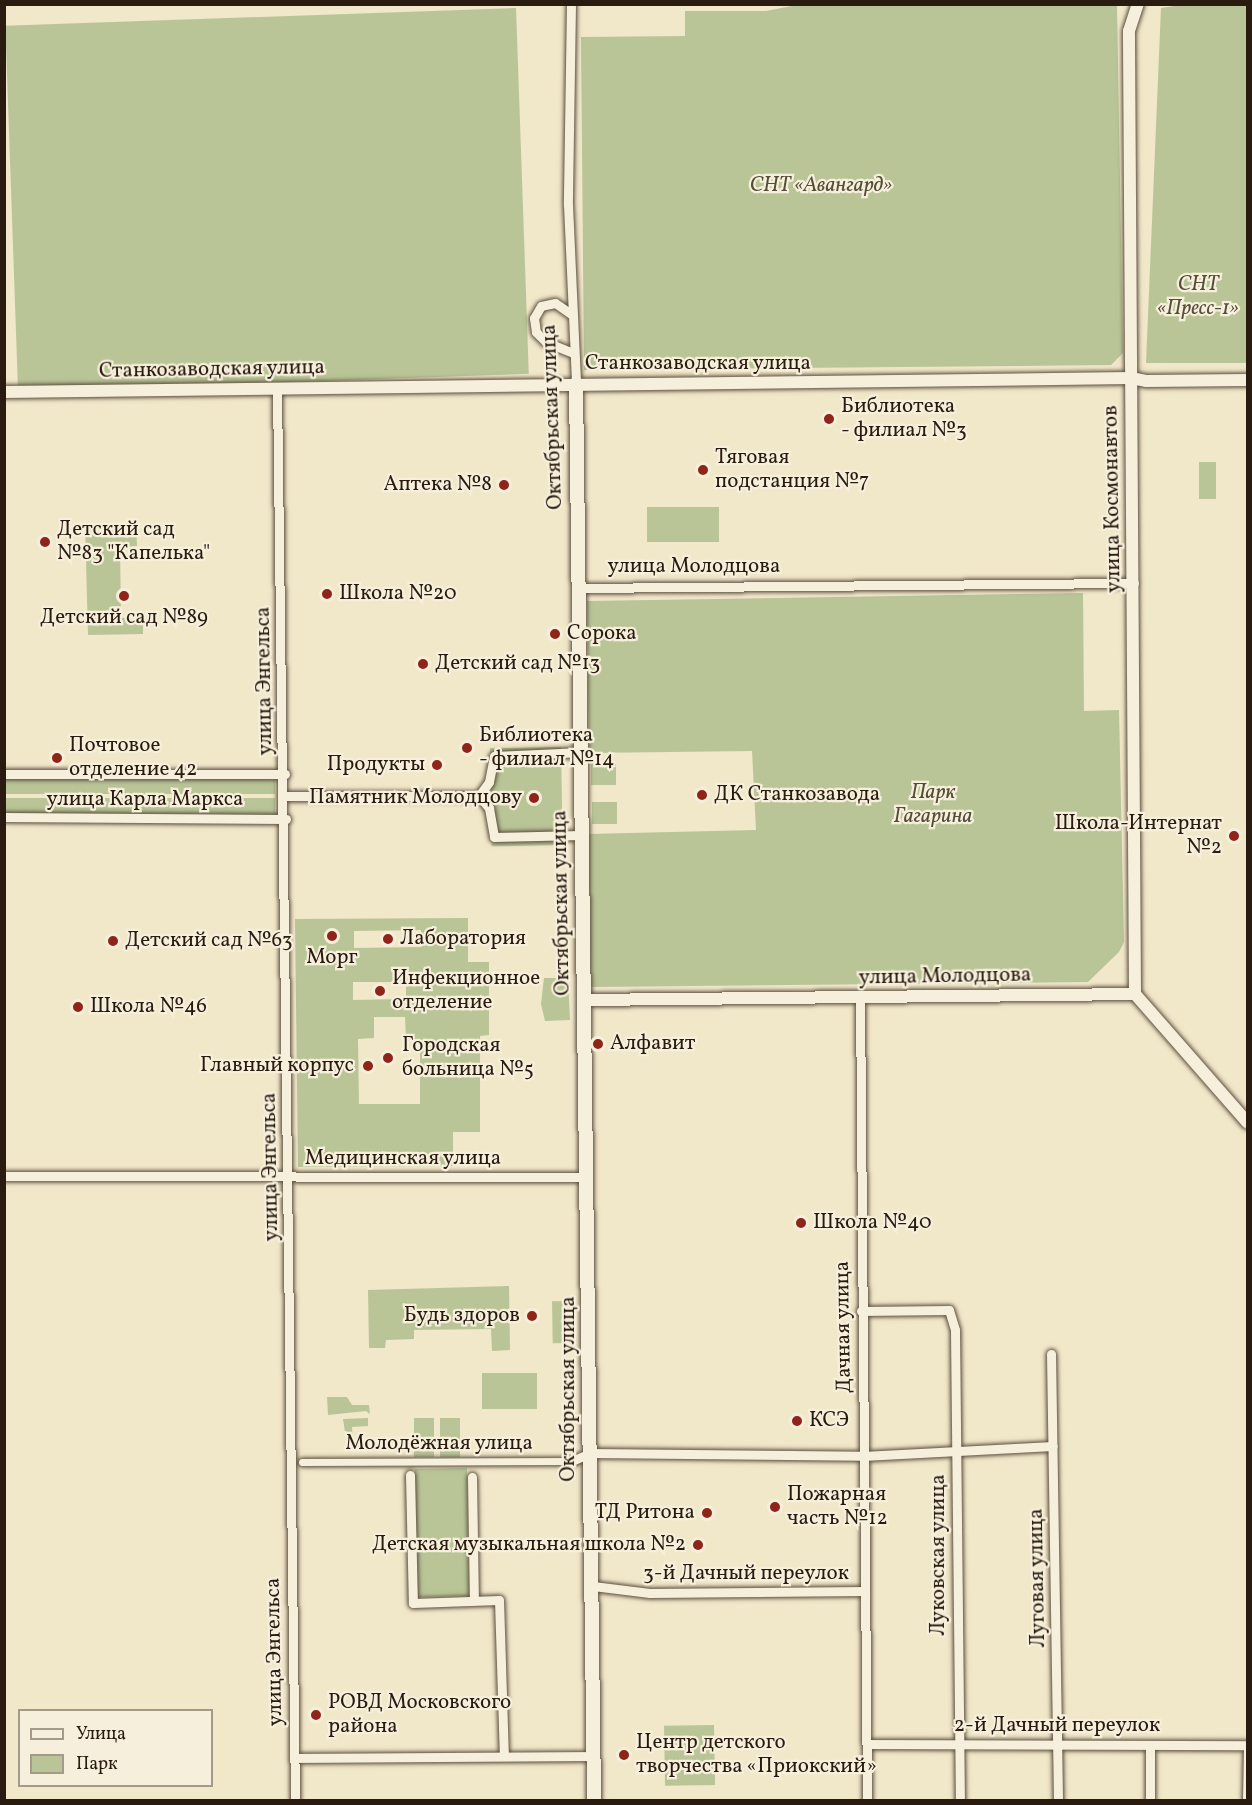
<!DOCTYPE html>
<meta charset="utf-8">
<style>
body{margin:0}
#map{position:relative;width:1252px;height:1805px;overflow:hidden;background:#f1e7c9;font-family:Vollkorn,serif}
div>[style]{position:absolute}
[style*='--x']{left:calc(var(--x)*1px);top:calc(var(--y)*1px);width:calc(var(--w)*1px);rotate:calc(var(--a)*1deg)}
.green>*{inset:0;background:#b9c597;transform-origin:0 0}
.roads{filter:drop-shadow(0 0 2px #5b4e3e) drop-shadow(0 0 2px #5b4e3e)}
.pedestrian>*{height:7px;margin:-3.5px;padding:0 3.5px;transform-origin:3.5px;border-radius:3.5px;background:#f6efdc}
.minor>*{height:9px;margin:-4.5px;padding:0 4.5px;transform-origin:4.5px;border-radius:4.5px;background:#f6efdc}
.tertiary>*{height:12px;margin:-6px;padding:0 6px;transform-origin:6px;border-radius:6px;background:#f6efdc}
.secondary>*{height:14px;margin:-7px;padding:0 7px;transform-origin:7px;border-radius:7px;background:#f6efdc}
.dots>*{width:16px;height:16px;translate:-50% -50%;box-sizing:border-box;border:3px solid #f6efdc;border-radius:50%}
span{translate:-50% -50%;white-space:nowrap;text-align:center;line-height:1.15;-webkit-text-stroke:4.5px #f6efdc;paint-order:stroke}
.park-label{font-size:21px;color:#544e38;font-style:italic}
.street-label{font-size:21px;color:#291b0f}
.poi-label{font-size:21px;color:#291b0f}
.left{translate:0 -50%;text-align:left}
.right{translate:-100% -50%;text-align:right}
.frame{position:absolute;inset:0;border:6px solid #291b0f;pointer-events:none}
.legend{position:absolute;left:18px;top:1709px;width:195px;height:78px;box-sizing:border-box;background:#f6efdc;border:2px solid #a49a8a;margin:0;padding:8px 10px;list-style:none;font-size:18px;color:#291b0f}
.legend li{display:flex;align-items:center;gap:12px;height:30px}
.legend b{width:30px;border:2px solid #a49a8a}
</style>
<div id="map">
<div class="green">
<i style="clip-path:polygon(802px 4px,1117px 5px,1123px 353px,1111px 365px,584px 370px,581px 37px,685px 36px,685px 11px,766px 11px)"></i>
<i style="clip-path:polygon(1181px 5px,1247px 5px,1247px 363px,1146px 363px,1161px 8px)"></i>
<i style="left:516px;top:8px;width:366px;height:511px;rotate:88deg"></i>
<i style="left:1199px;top:462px;width:17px;height:37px"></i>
<i style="left:647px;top:507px;width:72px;height:35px"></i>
<i style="clip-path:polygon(136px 523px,137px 546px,120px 547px,121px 618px,143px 618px,143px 634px,88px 635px,85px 524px)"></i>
<i style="clip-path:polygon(1083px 593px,1084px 711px,1119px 710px,1124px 942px,1119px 952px,1088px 982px,591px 987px,588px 834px,756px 830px,752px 751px,589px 753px,587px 601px)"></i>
<i style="left:561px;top:747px;width:98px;height:71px;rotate:89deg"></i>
<i style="left:591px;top:763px;width:25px;height:22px"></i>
<i style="left:275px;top:776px;width:18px;height:271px;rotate:90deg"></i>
<i style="left:4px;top:798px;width:271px;height:17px"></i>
<i style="left:592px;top:802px;width:25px;height:22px"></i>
<i style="clip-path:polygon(evenodd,468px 918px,468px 962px,489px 962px,489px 1035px,480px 1036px,480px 1132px,453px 1132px,453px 1166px,298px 1167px,295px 919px,468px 918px,421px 930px,421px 947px,354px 948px,354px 931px,421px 930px,468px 918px,353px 982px,406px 982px,406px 999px,353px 1000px,353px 982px,468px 918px,374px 1017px,405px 1017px,406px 1039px,420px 1039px,420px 1104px,359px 1104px,358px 1039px,374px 1038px,374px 1017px)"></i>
<i style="clip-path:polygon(544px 978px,568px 978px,570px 1020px,545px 1021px,541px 1004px)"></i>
<i style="clip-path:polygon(509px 1286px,510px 1350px,492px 1351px,491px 1329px,414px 1330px,414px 1339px,386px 1340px,385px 1348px,369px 1348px,368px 1290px)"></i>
<i style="left:573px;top:1301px;width:42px;height:21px;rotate:89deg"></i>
<i style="left:537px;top:1373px;width:36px;height:55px;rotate:90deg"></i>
<i style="clip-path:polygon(327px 1397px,347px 1397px,352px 1405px,369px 1405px,370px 1414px,366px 1411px,328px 1415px)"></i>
<i style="clip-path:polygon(368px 1418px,368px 1426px,352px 1427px,353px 1445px,347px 1445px,343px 1419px)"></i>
<i style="left:414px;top:1418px;width:20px;height:39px"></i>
<i style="left:440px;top:1418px;width:20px;height:39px"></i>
<i style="left:467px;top:1468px;width:128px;height:52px;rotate:89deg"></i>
<i style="left:714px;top:1725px;width:60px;height:50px;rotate:89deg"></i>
</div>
<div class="roads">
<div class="pedestrian">
<i style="--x:302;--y:1462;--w:270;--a:-0.2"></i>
</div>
<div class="minor">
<i style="--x:571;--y:4;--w:201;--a:90.9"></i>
<i style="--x:568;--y:205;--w:179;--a:87.4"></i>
<i style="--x:571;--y:314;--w:19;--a:-145"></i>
<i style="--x:555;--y:303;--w:14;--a:168"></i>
<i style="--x:541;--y:306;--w:14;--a:120"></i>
<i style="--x:534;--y:318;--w:14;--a:82"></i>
<i style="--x:536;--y:332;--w:14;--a:45"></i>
<i style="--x:546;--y:342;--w:29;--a:22"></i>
<i style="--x:277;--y:388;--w:1412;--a:89.27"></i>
<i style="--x:579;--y:588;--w:555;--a:-0.52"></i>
<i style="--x:582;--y:752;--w:88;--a:177.4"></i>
<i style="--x:494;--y:756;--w:26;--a:101"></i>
<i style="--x:489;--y:782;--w:17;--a:126"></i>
<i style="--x:479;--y:796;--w:16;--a:50"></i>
<i style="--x:489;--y:808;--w:29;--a:80"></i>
<i style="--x:494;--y:837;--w:88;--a:-1.3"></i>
<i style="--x:4;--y:774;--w:281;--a:0"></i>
<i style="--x:285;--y:796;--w:194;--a:0"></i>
<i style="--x:4;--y:817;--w:282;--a:0.4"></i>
<i style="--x:860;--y:998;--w:802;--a:89.5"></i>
<i style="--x:4;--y:1176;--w:582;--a:0.1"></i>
<i style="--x:861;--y:1311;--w:88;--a:-0.7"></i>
<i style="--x:949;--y:1310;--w:21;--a:73"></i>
<i style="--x:955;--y:1330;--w:470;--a:89.4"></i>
<i style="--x:1051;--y:1354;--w:446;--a:89.1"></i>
<i style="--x:572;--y:1461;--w:20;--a:-24"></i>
<i style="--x:590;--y:1453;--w:273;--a:0.6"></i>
<i style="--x:863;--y:1456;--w:190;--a:-3"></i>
<i style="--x:410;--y:1475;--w:128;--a:88.7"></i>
<i style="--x:413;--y:1603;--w:86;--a:-2"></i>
<i style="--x:499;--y:1600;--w:156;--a:88.2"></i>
<i style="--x:472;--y:1477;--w:123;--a:89.1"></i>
<i style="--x:593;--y:1586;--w:57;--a:7"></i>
<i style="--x:650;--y:1593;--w:215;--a:-0.5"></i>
<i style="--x:867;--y:1744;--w:381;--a:0.2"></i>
<i style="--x:1150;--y:1745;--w:55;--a:90"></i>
<i style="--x:294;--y:1758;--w:299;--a:-0.4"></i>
<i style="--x:1247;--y:1800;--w:51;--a:-88.9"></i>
</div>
<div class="tertiary">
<i style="--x:4;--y:392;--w:1127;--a:-0.71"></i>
<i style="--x:1131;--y:378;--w:15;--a:11"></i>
<i style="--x:1146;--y:381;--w:102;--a:-0.6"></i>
<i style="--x:1135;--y:994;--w:963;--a:-90.36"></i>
<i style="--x:1129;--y:31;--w:28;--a:-72"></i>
<i style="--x:584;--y:1000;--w:551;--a:-0.62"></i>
<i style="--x:1135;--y:994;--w:171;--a:48.8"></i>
</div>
<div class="secondary">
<i style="--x:576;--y:384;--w:1416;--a:89.27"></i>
</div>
</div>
<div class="dots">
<i style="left:829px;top:419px;background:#8f2418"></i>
<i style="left:703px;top:470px;background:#8f2418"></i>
<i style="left:504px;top:485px;background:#8f2418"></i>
<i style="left:45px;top:542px;background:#8f2418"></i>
<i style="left:327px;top:594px;background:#8f2418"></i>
<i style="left:124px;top:596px;background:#8f2418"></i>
<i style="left:555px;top:634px;background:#8f2418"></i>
<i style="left:423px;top:664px;background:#8f2418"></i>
<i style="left:467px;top:748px;background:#8f2418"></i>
<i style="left:57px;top:758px;background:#8f2418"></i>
<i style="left:437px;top:765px;background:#8f2418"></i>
<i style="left:702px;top:795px;background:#8f2418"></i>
<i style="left:534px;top:798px;background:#8f2418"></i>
<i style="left:1234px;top:836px;background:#8f2418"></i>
<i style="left:332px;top:936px;background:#8f2418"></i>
<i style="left:388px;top:939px;background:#8f2418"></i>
<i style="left:113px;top:941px;background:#8f2418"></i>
<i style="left:380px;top:991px;background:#8f2418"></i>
<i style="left:78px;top:1007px;background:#8f2418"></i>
<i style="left:598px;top:1044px;background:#8f2418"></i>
<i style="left:388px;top:1058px;background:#8f2418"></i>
<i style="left:368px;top:1066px;background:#8f2418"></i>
<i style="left:801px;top:1223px;background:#8f2418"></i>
<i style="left:532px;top:1316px;background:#8f2418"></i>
<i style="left:797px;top:1421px;background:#8f2418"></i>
<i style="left:775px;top:1507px;background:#8f2418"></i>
<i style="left:707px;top:1513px;background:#8f2418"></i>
<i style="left:698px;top:1545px;background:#8f2418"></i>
<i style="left:316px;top:1715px;background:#8f2418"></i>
<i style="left:624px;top:1755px;background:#8f2418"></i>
</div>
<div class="park-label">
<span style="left:821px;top:186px">СНТ «Авангард»</span>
<span style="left:1198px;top:297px">СНТ<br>«Пресс-1»</span>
<span style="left:933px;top:805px">Парк<br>Гагарина</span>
</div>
<div class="street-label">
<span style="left:698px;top:364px">Станкозаводская улица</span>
<span style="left:212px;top:370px;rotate:-1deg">Станкозаводская улица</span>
<span style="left:553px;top:417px;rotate:-92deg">Октябрьская улица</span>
<span style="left:1113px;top:499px;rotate:-91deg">улица Космонавтов</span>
<span style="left:694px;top:567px">улица Молодцова</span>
<span style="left:265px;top:681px;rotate:-91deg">улица Энгельса</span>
<span style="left:145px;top:800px">улица Карла Маркса</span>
<span style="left:562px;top:903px;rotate:-91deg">Октябрьская улица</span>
<span style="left:945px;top:977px;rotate:-1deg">улица Молодцова</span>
<span style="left:403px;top:1159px">Медицинская улица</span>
<span style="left:271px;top:1167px;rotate:-91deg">улица Энгельса</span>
<span style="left:844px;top:1327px;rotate:-91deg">Дачная улица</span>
<span style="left:569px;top:1389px;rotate:-90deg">Октябрьская улица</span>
<span style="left:439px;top:1444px">Молодёжная улица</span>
<span style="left:939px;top:1555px;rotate:-90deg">Луковская улица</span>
<span style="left:746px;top:1574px">3-й Дачный переулок</span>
<span style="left:1038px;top:1578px;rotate:-91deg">Луговая улица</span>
<span style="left:275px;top:1652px;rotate:-91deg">улица Энгельса</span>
<span style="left:1057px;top:1726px">2-й Дачный переулок</span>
</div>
<div class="poi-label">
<span class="left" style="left:841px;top:419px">Библиотека<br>- филиал №3</span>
<span class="left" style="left:715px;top:470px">Тяговая<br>подстанция №7</span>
<span class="right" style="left:492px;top:485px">Аптека №8</span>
<span class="left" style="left:57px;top:542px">Детский сад<br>№83 "Капелька"</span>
<span class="left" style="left:339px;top:594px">Школа №20</span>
<span style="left:124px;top:618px">Детский сад №89</span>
<span class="left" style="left:567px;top:634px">Сорока</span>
<span class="left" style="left:435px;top:664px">Детский сад №13</span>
<span class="left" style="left:479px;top:748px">Библиотека<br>- филиал №14</span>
<span class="left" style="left:69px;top:758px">Почтовое<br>отделение 42</span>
<span class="right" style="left:425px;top:765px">Продукты</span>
<span class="left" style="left:714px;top:795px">ДК Станкозавода</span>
<span class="right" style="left:522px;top:798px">Памятник Молодцову</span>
<span class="right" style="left:1222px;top:836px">Школа-Интернат<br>№2</span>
<span class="left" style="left:400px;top:939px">Лаборатория</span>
<span class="left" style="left:125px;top:941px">Детский сад №63</span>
<span style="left:332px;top:958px">Морг</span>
<span class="left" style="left:392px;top:991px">Инфекционное<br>отделение</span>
<span class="left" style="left:90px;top:1007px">Школа №46</span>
<span class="left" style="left:610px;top:1044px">Алфавит</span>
<span class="left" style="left:402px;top:1058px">Городская<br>больница №5</span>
<span class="right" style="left:354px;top:1066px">Главный корпус</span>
<span class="left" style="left:813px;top:1223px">Школа №40</span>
<span class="right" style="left:520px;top:1316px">Будь здоров</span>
<span class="left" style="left:809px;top:1421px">КСЭ</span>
<span class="left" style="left:787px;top:1507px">Пожарная<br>часть №12</span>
<span class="right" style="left:695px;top:1513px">ТД Ритона</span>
<span class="right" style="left:686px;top:1545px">Детская музыкальная школа №2</span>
<span class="left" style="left:328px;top:1715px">РОВД Московского<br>района</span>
<span class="left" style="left:636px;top:1755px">Центр детского<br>творчества «Приокский»</span>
</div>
<div class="frame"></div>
<ul class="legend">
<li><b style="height:8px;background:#f6efdc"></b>Улица</li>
<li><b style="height:16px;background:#b9c597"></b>Парк</li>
</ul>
</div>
